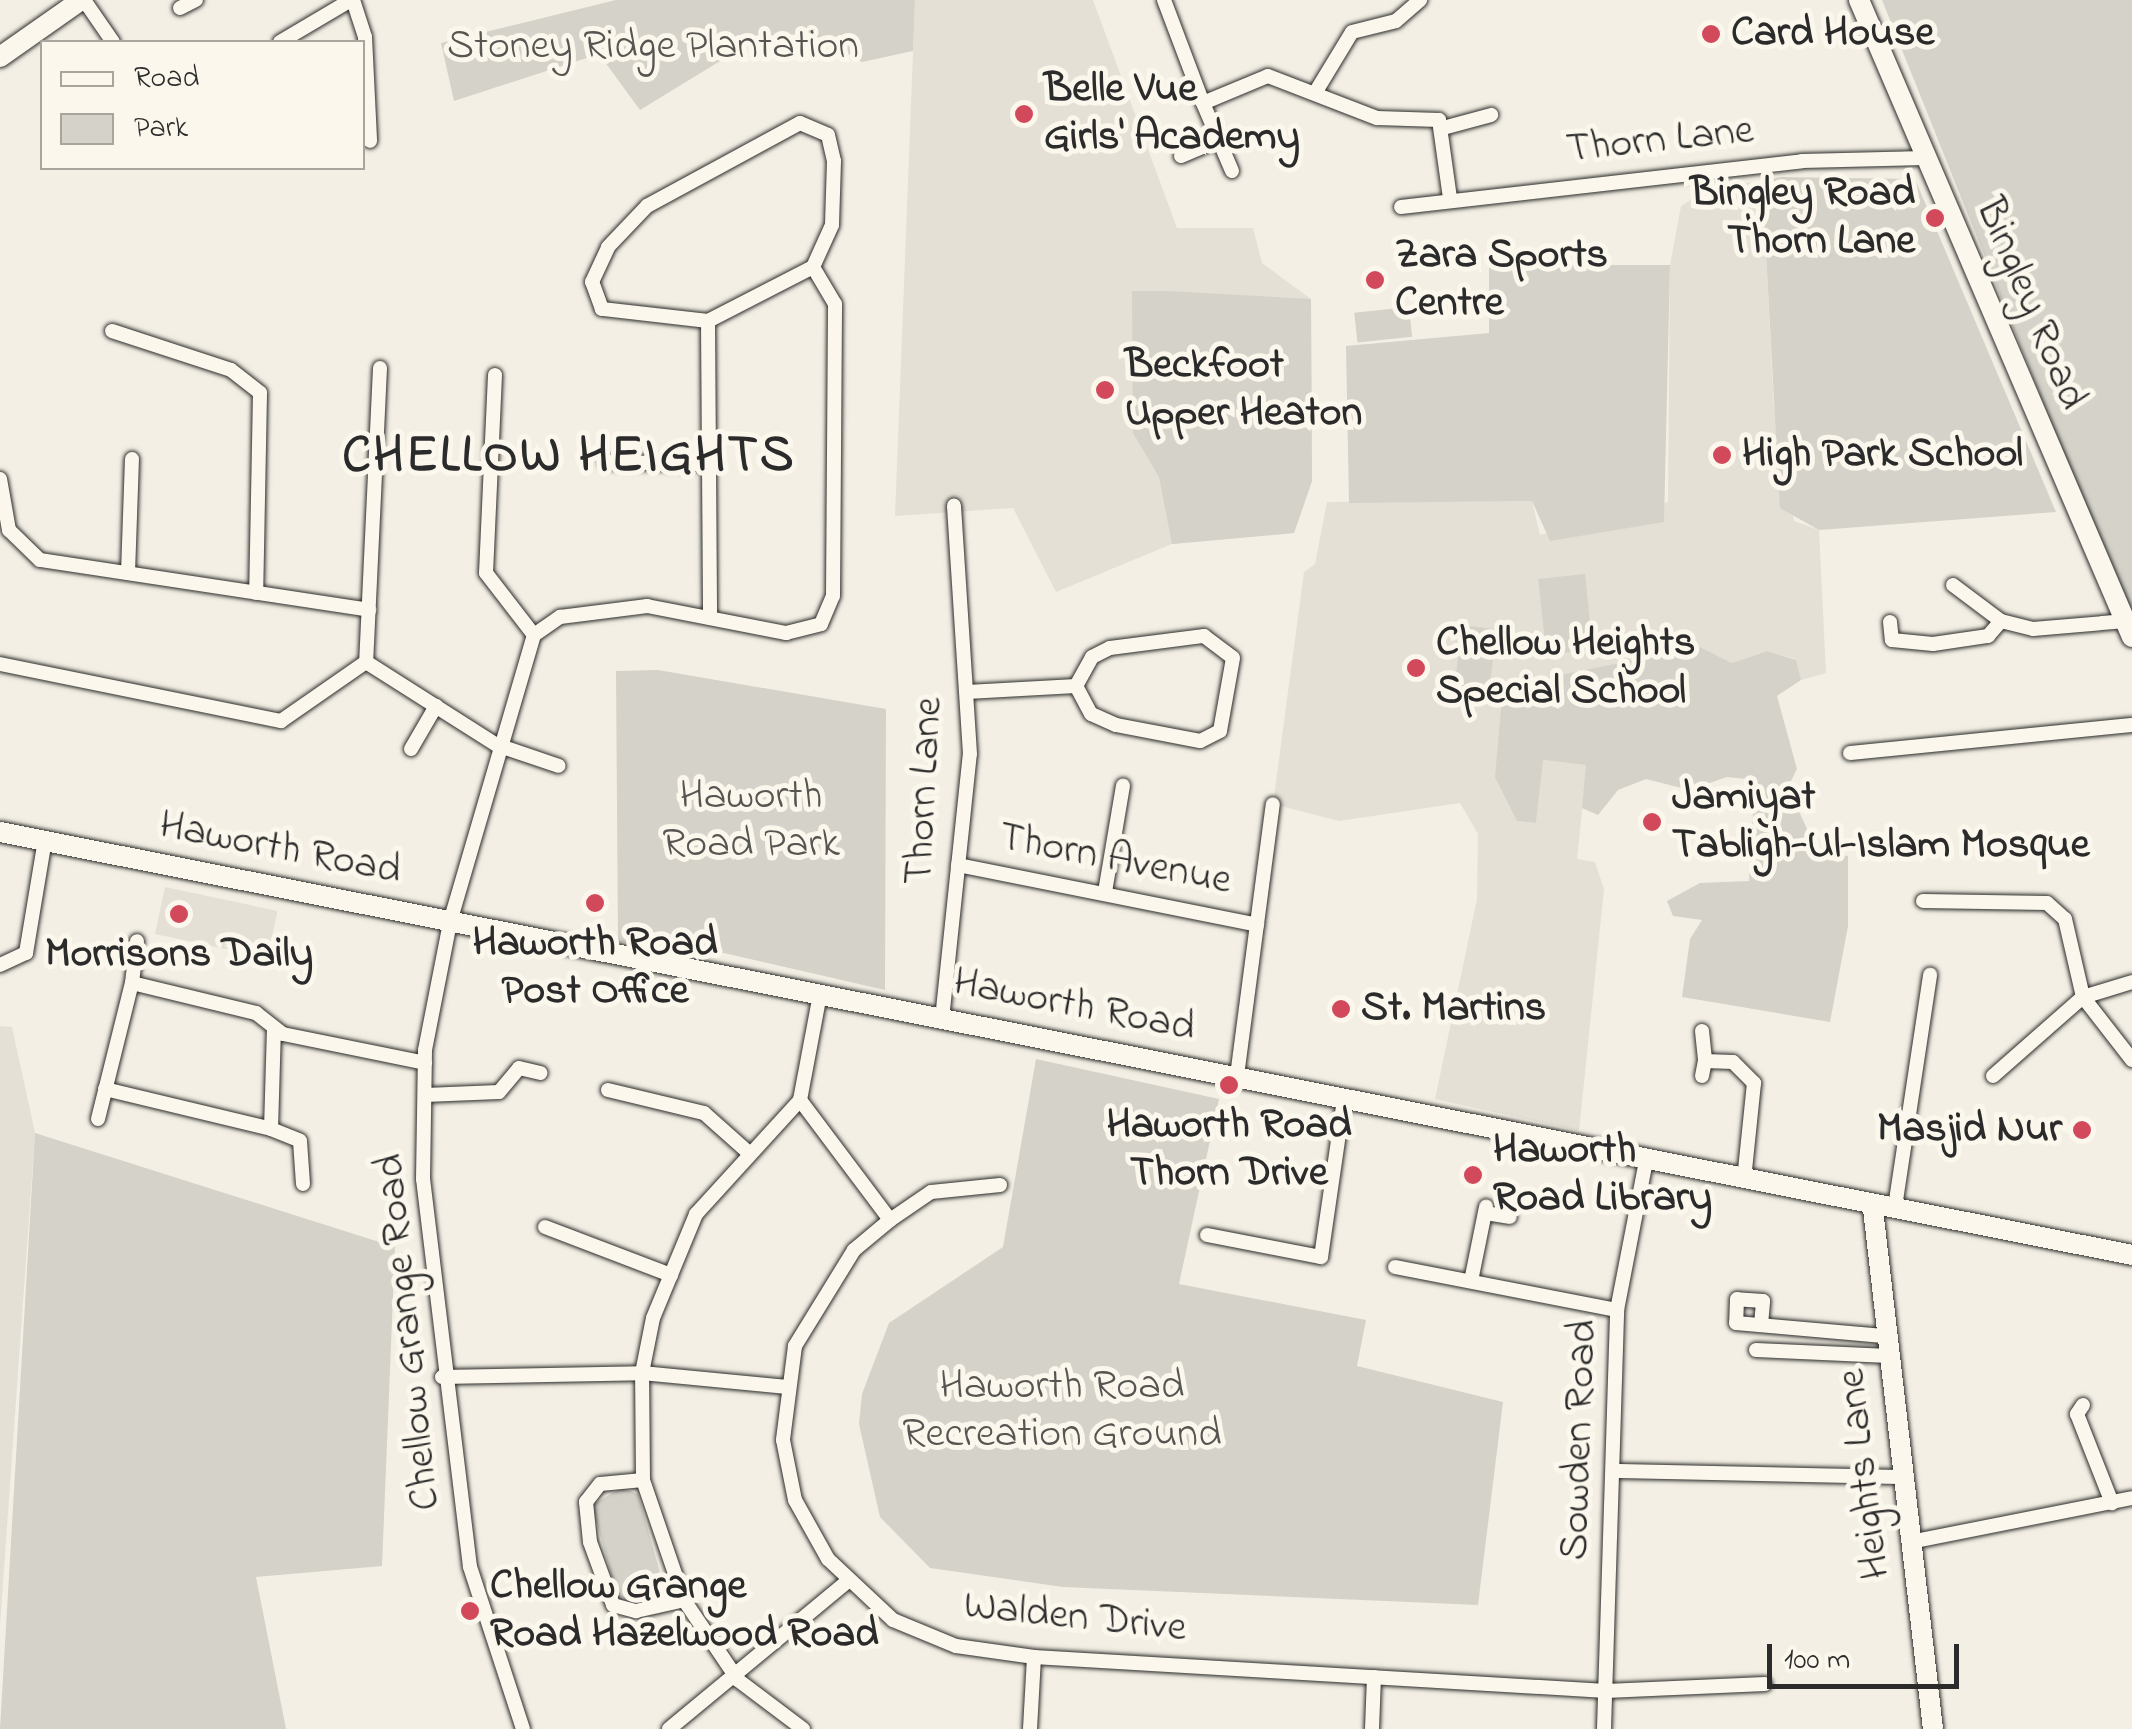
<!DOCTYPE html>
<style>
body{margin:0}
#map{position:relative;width:2132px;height:1729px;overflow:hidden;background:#f3efe4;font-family:"Indie Flower",sans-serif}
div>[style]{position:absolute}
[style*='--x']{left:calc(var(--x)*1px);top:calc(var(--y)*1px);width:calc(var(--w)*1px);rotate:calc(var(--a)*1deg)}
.built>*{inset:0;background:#e4e0d6;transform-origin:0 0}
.green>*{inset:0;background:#d5d2c9;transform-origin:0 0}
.roads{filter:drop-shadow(0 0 2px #2b2b2b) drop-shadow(0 0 2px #2b2b2b)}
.street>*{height:14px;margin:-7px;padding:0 7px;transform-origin:7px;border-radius:7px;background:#fbf7ec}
.secondary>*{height:20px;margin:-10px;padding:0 10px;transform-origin:10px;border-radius:10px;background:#fbf7ec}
.dots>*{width:28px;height:28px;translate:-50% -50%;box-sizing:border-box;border:5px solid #fbf7ec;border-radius:50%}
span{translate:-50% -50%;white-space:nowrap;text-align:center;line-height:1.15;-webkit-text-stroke:10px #fbf7ec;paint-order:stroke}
.poi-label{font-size:42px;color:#2b2b2b;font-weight:700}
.left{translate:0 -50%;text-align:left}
.right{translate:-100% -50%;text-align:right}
.park-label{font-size:42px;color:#565552}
.street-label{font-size:42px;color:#2b2b2b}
.district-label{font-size:52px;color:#2b2b2b;font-weight:700;letter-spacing:2.5px}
.legend{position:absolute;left:40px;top:40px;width:325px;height:130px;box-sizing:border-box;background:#fbf7ec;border:2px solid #a8a59f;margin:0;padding:12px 18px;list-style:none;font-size:30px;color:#2b2b2b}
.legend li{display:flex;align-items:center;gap:20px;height:50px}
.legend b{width:50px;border:2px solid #a8a59f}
.scale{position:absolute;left:1767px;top:1644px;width:192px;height:45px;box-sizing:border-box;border:5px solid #2b2b2b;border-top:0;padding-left:12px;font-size:30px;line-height:35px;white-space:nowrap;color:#2b2b2b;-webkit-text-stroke:8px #fbf7ec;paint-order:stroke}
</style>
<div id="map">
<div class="built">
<i style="clip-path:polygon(915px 0,1093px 0,1177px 228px,1253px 228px,1262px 263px,1311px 299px,1312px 481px,1294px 533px,1172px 544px,1056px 592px,1013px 508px,895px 516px)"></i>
<i style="clip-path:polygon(1762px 181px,1774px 407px,1794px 521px,1819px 530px,1826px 673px,1801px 680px,1795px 659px,1767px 651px,1732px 663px,1700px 647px,1630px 663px,1509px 791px,1517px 821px,1536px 823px,1542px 760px,1587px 765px,1577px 859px,1595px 862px,1604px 889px,1579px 1131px,1435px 1099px,1477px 899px,1478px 834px,1460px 803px,1339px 821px,1273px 804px,1304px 572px,1315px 564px,1327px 502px,1532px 501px,1540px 535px,1668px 502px,1670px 265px,1681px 206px,1710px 188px)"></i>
<i style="left:165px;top:887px;width:115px;height:48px;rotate:12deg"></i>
<i style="clip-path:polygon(0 1026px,12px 1027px,35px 1133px,0 1625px)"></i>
</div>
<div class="green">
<i style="clip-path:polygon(616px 0,915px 0,913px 51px,862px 62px,808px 32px,753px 41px,640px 110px,599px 54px,454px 101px,441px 43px)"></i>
<i style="clip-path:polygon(1882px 0,2132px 0,2132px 608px,2126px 609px)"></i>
<i style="clip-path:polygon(1781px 177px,1915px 179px,2056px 512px,1819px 530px,1780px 508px,1762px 181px)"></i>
<i style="clip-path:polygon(1489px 265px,1670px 265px,1664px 522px,1550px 541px,1532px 501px,1349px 503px,1346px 346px,1489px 333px)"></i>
<i style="clip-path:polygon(1168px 291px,1311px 299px,1312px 481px,1294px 533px,1172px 544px,1159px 477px,1133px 433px,1132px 291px)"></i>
<i style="left:1409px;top:307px;width:30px;height:55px;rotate:84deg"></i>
<i style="left:1585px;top:574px;width:76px;height:47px;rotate:84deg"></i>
<i style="left:1462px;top:625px;width:35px;height:74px;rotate:7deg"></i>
<i style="clip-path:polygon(1700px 647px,1732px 663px,1767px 651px,1796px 660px,1801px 680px,1777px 696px,1797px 769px,1788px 787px,1817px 851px,1848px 856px,1848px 926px,1830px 1022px,1682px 997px,1690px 939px,1702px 920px,1673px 916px,1667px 901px,1700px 883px,1749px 881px,1755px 780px,1727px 777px,1689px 790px,1646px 779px,1618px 790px,1598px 815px,1582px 808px,1586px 765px,1543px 760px,1536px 823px,1517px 821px,1495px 777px,1502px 698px,1550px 677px)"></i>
<i style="clip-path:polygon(658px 670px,886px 709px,885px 990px,689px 945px,618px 942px,616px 671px)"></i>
<i style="clip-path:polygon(1036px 1059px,1219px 1099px,1179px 1284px,1366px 1320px,1357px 1366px,1503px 1402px,1478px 1605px,1063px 1587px,930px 1568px,880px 1517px,859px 1424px,862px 1394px,889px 1323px,1003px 1247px)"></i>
<i style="clip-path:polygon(35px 1133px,395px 1247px,382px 1566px,256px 1577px,286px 1729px,0 1729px)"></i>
<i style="clip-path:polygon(621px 1488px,638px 1494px,664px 1587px,657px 1600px,635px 1606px,618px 1600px,592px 1505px)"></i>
</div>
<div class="roads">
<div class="street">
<i style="--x:84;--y:0;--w:51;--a:55.4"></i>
<i style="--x:353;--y:0;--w:39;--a:72"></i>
<i style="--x:365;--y:37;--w:104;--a:87.2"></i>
<i style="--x:1164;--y:0;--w:110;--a:69.3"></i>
<i style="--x:180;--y:8;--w:18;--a:-27"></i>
<i style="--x:280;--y:42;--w:82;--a:-30.6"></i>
<i style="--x:1315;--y:93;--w:71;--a:-58.8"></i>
<i style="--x:1352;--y:32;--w:45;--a:-14"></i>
<i style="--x:1396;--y:21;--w:32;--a:-41"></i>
<i style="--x:800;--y:123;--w:30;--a:23"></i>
<i style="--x:828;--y:135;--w:27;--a:77"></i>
<i style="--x:834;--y:161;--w:64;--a:91.8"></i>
<i style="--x:832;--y:225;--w:46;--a:114.3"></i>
<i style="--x:813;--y:267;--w:118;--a:152.8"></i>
<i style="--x:708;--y:321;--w:107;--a:-173.5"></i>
<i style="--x:602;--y:309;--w:29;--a:-110"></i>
<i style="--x:592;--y:282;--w:38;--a:-65"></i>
<i style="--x:608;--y:247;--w:57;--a:-46.4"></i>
<i style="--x:647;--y:206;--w:174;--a:-28.5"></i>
<i style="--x:1443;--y:128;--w:50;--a:-15.2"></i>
<i style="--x:1181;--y:156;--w:41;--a:-22.8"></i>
<i style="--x:1232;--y:171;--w:74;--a:-113.1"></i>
<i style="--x:1203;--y:103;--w:70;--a:-22.6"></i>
<i style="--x:1268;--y:76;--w:117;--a:21.1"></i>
<i style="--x:1377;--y:118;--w:62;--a:1.8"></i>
<i style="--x:1439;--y:120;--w:79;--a:82"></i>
<i style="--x:1401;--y:207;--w:404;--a:-6.5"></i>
<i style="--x:1802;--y:161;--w:125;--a:-1.4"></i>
<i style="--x:708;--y:321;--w:297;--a:89.6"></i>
<i style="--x:112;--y:331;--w:125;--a:18.1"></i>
<i style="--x:231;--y:370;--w:37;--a:38"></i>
<i style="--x:260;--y:393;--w:200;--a:91.1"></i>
<i style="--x:380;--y:368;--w:294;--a:92.7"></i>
<i style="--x:366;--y:662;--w:155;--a:32.4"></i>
<i style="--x:497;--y:745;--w:65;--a:18.7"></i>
<i style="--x:495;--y:375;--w:198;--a:92.6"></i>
<i style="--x:486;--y:573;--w:78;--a:52.3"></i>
<i style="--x:606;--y:462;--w:104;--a:1.1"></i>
<i style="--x:0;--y:479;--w:52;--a:80"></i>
<i style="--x:9;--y:530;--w:43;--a:44.1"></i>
<i style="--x:40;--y:560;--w:333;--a:8.6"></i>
<i style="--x:128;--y:573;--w:114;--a:-88"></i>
<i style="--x:1953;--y:585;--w:60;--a:36.9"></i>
<i style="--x:2001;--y:621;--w:33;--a:14"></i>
<i style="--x:2033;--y:629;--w:93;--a:-4.9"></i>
<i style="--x:1890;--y:622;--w:18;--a:84"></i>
<i style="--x:1892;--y:640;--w:41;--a:5.6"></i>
<i style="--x:1933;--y:644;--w:56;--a:-8.3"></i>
<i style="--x:1988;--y:636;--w:20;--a:-49"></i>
<i style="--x:0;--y:664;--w:287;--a:11.5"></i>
<i style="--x:281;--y:721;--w:103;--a:-34.8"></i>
<i style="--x:967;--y:692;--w:109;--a:-3.2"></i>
<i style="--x:1076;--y:686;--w:33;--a:-61"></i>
<i style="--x:1092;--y:657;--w:20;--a:-27"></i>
<i style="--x:1110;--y:648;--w:95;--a:-7.3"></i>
<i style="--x:1204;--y:636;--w:36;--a:37"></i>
<i style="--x:1233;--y:658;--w:74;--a:100.1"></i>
<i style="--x:1220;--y:731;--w:22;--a:153"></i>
<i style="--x:1200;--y:741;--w:86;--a:-169.2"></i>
<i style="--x:1116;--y:725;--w:27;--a:-156"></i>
<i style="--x:1091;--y:714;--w:32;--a:-118"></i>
<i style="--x:411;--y:749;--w:50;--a:-59.8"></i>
<i style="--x:1850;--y:753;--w:283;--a:-5.7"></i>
<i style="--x:958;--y:865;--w:305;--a:11.3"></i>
<i style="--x:1105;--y:892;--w:108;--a:-80.4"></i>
<i style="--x:1923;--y:901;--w:124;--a:0.9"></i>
<i style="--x:2047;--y:903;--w:24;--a:42"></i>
<i style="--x:2065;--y:919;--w:80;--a:77"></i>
<i style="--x:2083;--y:997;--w:80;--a:52.1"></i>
<i style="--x:0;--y:965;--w:29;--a:-25"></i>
<i style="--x:26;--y:953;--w:115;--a:-80.5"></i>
<i style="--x:132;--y:983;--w:42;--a:-83.2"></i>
<i style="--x:942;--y:1019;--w:266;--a:-84"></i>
<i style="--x:970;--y:754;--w:249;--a:-93.7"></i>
<i style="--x:1702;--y:1031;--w:30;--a:84"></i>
<i style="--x:1705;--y:1061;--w:28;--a:2"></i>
<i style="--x:1733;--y:1062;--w:30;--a:45"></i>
<i style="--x:1754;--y:1083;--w:97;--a:95.9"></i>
<i style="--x:1237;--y:1076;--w:274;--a:-82.5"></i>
<i style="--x:1702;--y:1076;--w:15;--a:-79"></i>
<i style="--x:1993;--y:1076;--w:120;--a:-41.3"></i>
<i style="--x:2083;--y:997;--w:51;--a:-17"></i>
<i style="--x:105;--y:1089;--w:171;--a:13.5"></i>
<i style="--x:271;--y:1129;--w:100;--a:-88.3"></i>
<i style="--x:608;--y:1090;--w:99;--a:13.5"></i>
<i style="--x:704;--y:1113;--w:59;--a:41.6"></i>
<i style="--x:425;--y:1095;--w:74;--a:-2.3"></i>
<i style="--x:499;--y:1092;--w:31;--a:-50"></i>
<i style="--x:519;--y:1068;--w:22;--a:13"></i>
<i style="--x:800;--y:1100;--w:150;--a:53.1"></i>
<i style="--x:98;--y:1119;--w:140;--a:-76"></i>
<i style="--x:132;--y:983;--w:128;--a:13.6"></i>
<i style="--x:256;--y:1013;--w:34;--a:38"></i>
<i style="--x:283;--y:1034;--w:145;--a:11.5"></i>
<i style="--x:271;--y:1129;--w:31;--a:22"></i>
<i style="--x:300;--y:1141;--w:43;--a:86"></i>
<i style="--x:1000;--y:1185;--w:69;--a:174.2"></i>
<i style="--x:931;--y:1192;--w:50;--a:145.7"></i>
<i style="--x:890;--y:1220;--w:47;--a:140.2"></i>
<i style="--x:854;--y:1250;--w:113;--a:121.6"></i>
<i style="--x:795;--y:1346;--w:95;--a:97.3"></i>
<i style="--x:783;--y:1440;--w:61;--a:78.7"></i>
<i style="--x:795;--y:1500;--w:68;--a:60.8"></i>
<i style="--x:828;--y:1559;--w:89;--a:43.2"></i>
<i style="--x:893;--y:1620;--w:68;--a:22.4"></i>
<i style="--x:956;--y:1646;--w:79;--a:8"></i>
<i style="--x:1034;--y:1657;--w:573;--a:3.4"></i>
<i style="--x:1606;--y:1691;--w:159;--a:-2.5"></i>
<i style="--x:1895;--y:1207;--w:235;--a:-81.4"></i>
<i style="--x:1485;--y:1213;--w:25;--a:9"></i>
<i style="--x:545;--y:1227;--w:135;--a:20.9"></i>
<i style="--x:1207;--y:1235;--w:116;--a:10.9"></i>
<i style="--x:1321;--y:1257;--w:160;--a:-81.7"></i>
<i style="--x:1395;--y:1267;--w:226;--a:11"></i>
<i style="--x:1471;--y:1281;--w:76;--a:-78.5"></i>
<i style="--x:1761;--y:1325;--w:24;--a:-85"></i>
<i style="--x:1763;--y:1301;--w:26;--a:-176"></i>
<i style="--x:1737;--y:1299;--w:24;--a:92"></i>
<i style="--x:1736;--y:1323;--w:151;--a:5"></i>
<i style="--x:1756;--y:1350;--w:133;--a:2.6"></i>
<i style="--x:442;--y:1377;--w:200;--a:-1.1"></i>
<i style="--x:642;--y:1373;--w:146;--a:5.5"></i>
<i style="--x:2083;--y:1405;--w:11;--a:124"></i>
<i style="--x:2077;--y:1414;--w:96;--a:68.5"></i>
<i style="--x:1615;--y:1471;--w:288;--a:1.2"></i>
<i style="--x:643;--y:1480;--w:43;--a:174.7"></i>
<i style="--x:600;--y:1484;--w:23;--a:128"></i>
<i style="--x:586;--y:1502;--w:40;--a:84.3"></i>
<i style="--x:590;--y:1542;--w:67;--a:69.9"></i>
<i style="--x:613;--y:1605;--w:24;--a:15"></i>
<i style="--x:636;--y:1611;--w:49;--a:-12.9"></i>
<i style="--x:1910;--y:1542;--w:226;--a:-11.2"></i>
<i style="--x:523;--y:1729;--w:170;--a:-108.1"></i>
<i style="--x:470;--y:1567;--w:391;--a:-96.9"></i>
<i style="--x:423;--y:1179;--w:129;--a:-89.1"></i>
<i style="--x:425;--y:1050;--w:130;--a:-78.9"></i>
<i style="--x:450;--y:922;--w:299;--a:-73.7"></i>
<i style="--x:534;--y:635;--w:32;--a:-35"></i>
<i style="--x:560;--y:617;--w:88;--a:-7.2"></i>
<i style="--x:647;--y:606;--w:142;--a:11"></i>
<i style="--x:786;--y:633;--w:36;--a:-14"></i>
<i style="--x:821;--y:624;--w:30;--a:-67"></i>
<i style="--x:833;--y:596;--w:292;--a:-89.6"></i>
<i style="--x:835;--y:304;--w:43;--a:-120.7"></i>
<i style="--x:669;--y:1729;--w:231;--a:-39.6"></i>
<i style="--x:803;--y:1729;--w:81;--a:-143"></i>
<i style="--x:738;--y:1680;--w:97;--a:-124"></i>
<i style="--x:684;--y:1600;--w:127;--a:-108.9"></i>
<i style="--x:643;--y:1480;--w:107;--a:-90.5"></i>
<i style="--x:642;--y:1373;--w:56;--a:-78.7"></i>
<i style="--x:653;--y:1318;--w:113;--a:-67.5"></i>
<i style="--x:696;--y:1214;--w:154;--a:-47.6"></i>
<i style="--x:800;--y:1100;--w:108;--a:-79.3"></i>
<i style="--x:1030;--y:1729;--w:72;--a:-86.8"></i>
<i style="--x:1372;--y:1729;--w:52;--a:-87.8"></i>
<i style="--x:1604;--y:1729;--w:419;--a:-88.2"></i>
<i style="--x:1617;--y:1310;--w:157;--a:-79"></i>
</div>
<div class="secondary">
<i style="--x:1859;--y:0;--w:693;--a:66.8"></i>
<i style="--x:0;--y:57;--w:99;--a:-35.1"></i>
<i style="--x:0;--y:832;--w:2174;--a:11.22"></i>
<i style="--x:1873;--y:1209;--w:523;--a:83.42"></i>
</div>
</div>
<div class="dots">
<i style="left:1711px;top:34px;background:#d1495b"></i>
<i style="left:1024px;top:114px;background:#d1495b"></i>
<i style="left:1935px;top:218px;background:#d1495b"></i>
<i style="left:1375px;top:280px;background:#d1495b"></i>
<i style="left:1105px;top:390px;background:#d1495b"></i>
<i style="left:1722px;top:455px;background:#d1495b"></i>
<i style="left:1416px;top:668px;background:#d1495b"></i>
<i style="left:1652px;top:822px;background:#d1495b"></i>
<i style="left:595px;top:903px;background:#d1495b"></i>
<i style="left:179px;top:914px;background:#d1495b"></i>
<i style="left:1341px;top:1009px;background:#d1495b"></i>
<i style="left:1229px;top:1085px;background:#d1495b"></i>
<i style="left:2082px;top:1130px;background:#d1495b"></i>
<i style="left:1473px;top:1175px;background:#d1495b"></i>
<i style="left:470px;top:1611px;background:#d1495b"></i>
</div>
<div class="poi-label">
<span class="left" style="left:1731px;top:34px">Card House</span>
<span class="left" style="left:1044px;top:114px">Belle Vue<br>Girls' Academy</span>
<span class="right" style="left:1915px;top:218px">Bingley Road<br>Thorn Lane</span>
<span class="left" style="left:1395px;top:280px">Zara Sports<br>Centre</span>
<span class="left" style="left:1125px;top:390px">Beckfoot<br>Upper Heaton</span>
<span class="left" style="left:1742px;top:455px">High Park School</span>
<span class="left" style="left:1436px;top:668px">Chellow Heights<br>Special School</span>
<span class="left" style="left:1672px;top:822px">Jamiyat<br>Tabligh-Ul-Islam Mosque</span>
<span style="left:595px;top:968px">Haworth Road<br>Post Office</span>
<span style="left:179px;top:955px">Morrisons Daily</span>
<span class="left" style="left:1361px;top:1009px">St. Martins</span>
<span style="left:1229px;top:1150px">Haworth Road<br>Thorn Drive</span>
<span class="right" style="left:2062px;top:1130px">Masjid Nur</span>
<span class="left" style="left:1493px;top:1175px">Haworth<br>Road Library</span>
<span class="left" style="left:490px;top:1611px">Chellow Grange<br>Road Hazelwood Road</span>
</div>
<div class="park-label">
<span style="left:653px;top:47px">Stoney Ridge Plantation</span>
<span style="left:751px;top:821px">Haworth<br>Road Park</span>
<span style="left:1062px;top:1411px">Haworth Road<br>Recreation Ground</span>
</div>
<div class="street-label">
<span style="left:1660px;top:141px;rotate:-6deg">Thorn Lane</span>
<span style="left:2030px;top:304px;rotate:67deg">Bingley Road</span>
<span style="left:925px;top:791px;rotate:-87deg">Thorn Lane</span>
<span style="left:280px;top:849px;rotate:11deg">Haworth Road</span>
<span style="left:1115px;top:860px;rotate:11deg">Thorn Avenue</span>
<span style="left:1074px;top:1006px;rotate:11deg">Haworth Road</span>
<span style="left:409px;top:1332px;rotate:-96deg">Chellow Grange Road</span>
<span style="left:1580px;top:1440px;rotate:-88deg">Sowden Road</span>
<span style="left:1865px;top:1474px;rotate:-97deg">Heights Lane</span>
<span style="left:1075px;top:1618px;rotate:6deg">Walden Drive</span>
</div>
<div class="district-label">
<span style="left:569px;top:458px">CHELLOW HEIGHTS</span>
</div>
<ul class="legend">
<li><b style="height:12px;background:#fbf7ec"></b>Road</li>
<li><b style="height:28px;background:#d5d2c9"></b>Park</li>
</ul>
<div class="scale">100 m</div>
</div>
